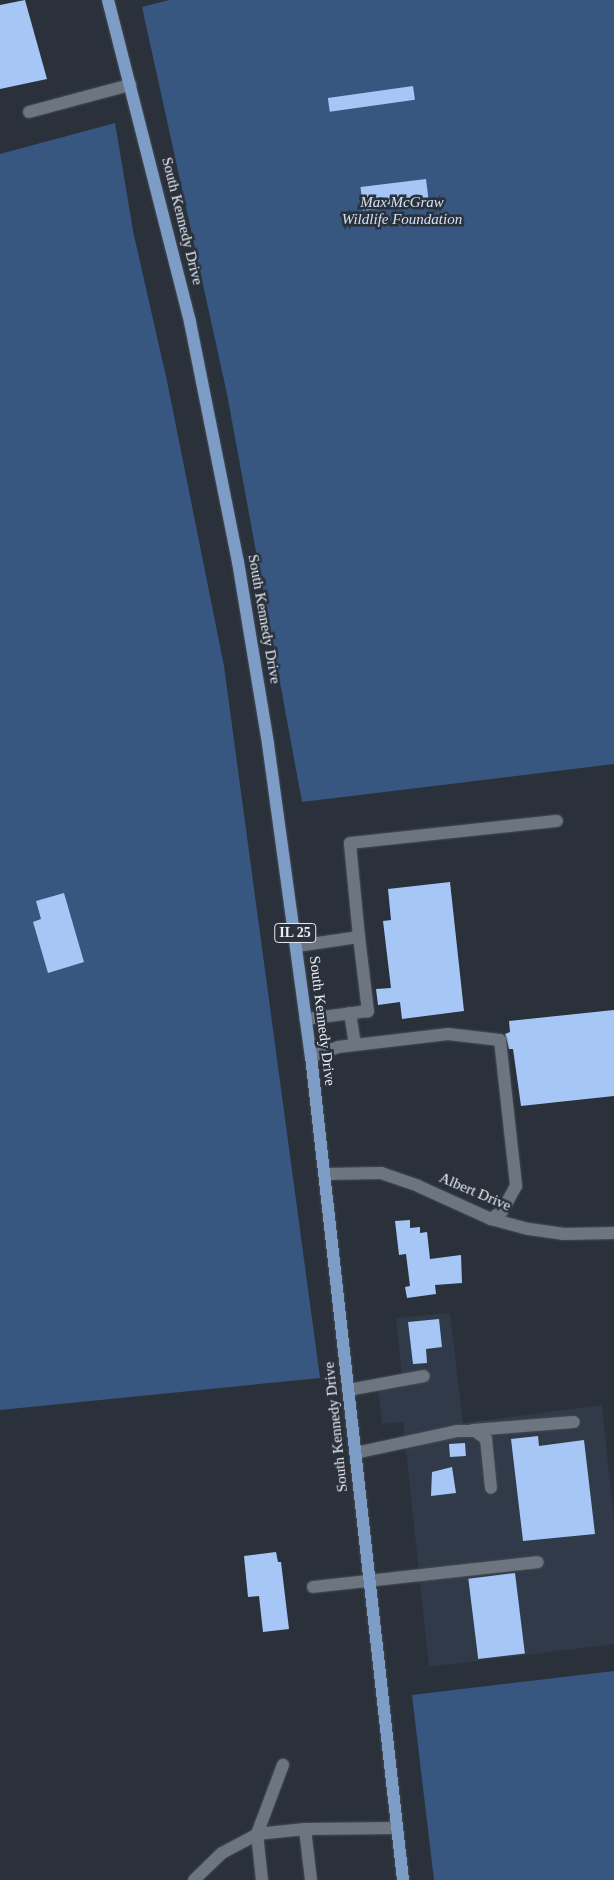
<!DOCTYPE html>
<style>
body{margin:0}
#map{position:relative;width:614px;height:1880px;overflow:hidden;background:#2a313b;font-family:"Times New Roman",serif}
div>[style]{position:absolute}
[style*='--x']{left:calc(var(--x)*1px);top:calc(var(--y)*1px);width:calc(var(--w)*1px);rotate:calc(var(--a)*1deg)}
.built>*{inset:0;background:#303a49}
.green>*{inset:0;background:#375680}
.building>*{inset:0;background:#a6c7f6;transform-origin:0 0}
.roads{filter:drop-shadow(0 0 1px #464c54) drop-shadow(0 0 1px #464c54)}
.minor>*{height:12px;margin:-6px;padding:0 6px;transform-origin:6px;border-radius:6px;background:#6d7580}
.major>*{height:12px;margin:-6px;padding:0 6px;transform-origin:6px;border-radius:6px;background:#7d9cc6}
span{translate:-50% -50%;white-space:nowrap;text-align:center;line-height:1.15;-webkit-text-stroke:5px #2a313b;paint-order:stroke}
.shield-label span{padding:1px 4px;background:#2a313b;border:1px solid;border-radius:4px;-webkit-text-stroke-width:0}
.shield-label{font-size:14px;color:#e9eef4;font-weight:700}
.park-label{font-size:15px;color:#d3e1f5;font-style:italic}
.street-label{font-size:15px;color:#e9eef4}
</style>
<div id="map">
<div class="built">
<i style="clip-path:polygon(450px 1313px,463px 1423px,602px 1405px,614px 1521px,614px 1644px,429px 1667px,403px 1422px,382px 1424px,377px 1378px,402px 1374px,396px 1318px)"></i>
</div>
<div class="green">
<i style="clip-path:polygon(169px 0,614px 0,614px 764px,302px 802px,227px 394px,142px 7px)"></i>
<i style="clip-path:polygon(115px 123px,133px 231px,167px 381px,224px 666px,320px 1378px,0 1410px,0 154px)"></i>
<i style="clip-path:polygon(614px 1671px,614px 1880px,434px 1880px,412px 1695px)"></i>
</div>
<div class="building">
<i style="clip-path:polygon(25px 0,47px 79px,0 89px,0 5px)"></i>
<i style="left:413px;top:86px;width:14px;height:86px;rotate:82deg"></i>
<i style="left:426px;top:179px;width:24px;height:66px;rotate:83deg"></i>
<i style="clip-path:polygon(450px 882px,464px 1011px,402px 1019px,400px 1002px,378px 1005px,376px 989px,391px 988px,383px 921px,391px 920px,388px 889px)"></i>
<i style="clip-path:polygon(64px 893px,84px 962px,48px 973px,33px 922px,41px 919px,36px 901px)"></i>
<i style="clip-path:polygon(614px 1010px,614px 1096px,521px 1106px,513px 1049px,509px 1049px,505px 1034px,510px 1032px,509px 1021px)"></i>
<i style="clip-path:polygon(410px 1220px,410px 1228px,420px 1227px,420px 1233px,427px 1232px,430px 1259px,461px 1255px,462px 1283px,435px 1285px,436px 1294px,407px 1298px,405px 1287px,410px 1286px,406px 1254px,399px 1255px,395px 1221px)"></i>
<i style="clip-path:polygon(439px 1319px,442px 1347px,426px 1349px,427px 1363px,413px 1364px,408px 1322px)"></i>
<i style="clip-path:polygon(538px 1436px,539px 1446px,584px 1440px,595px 1534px,523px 1541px,511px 1439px)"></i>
<i style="left:465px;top:1443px;width:13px;height:16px;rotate:86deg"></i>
<i style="clip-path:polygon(452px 1467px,456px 1493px,431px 1496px,432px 1472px)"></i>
<i style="clip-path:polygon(276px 1552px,278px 1562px,281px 1562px,289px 1629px,263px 1632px,259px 1596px,248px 1597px,244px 1556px)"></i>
<i style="left:515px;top:1573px;width:81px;height:47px;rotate:83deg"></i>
</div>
<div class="roads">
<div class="minor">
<i style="--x:29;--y:112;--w:105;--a:-15"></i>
<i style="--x:359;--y:937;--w:94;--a:-95.5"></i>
<i style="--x:350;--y:843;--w:208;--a:-6.1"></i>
<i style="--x:297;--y:946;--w:63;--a:-8.3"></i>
<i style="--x:359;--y:937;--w:75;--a:83.1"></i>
<i style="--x:368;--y:1011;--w:63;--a:172.6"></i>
<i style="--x:350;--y:1013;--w:32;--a:81"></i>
<i style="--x:311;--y:1056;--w:28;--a:-18"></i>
<i style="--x:338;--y:1047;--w:111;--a:-6.7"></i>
<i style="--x:448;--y:1034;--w:52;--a:6.6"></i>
<i style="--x:500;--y:1040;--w:147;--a:83.7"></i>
<i style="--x:516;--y:1186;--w:29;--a:119"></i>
<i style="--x:502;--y:1211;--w:14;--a:144"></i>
<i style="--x:325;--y:1174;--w:56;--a:-1"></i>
<i style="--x:381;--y:1173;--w:39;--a:19"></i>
<i style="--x:418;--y:1186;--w:80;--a:24.3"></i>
<i style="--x:491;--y:1219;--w:39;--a:15"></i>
<i style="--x:529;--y:1229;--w:34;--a:8"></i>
<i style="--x:563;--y:1234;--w:51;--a:-1.1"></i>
<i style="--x:348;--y:1390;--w:77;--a:-10.4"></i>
<i style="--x:473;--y:1430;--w:101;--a:-4.5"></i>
<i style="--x:355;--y:1453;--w:104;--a:-12.2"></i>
<i style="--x:457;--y:1431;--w:18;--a:0"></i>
<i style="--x:475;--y:1431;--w:14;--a:36"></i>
<i style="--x:486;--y:1439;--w:49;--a:84.2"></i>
<i style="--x:313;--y:1587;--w:226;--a:-6.3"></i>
<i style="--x:305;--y:1829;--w:51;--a:83.3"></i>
<i style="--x:194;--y:1880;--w:39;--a:-44"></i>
<i style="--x:222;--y:1853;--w:40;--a:-28"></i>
<i style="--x:257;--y:1834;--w:48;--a:-5.9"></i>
<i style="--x:305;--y:1829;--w:91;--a:-0.6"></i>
<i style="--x:262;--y:1880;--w:46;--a:-96.2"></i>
<i style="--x:257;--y:1834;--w:74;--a:-69.4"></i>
</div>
<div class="major">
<i style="--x:108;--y:0;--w:332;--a:75.7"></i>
<i style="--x:190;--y:322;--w:245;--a:78.7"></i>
<i style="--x:238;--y:562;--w:184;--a:80.6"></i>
<i style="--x:268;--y:744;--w:315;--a:82.2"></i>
<i style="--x:311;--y:1056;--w:829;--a:83.63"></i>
</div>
</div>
<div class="shield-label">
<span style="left:295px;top:933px">IL 25</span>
</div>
<div class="park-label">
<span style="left:402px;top:211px">Max McGraw<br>Wildlife Foundation</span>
</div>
<div class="street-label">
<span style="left:182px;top:221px;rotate:76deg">South Kennedy Drive</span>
<span style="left:264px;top:619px;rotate:80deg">South Kennedy Drive</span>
<span style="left:322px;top:1021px;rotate:83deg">South Kennedy Drive</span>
<span style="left:475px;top:1192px;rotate:23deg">Albert Drive</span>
<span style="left:336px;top:1427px;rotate:-96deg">South Kennedy Drive</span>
</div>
</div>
